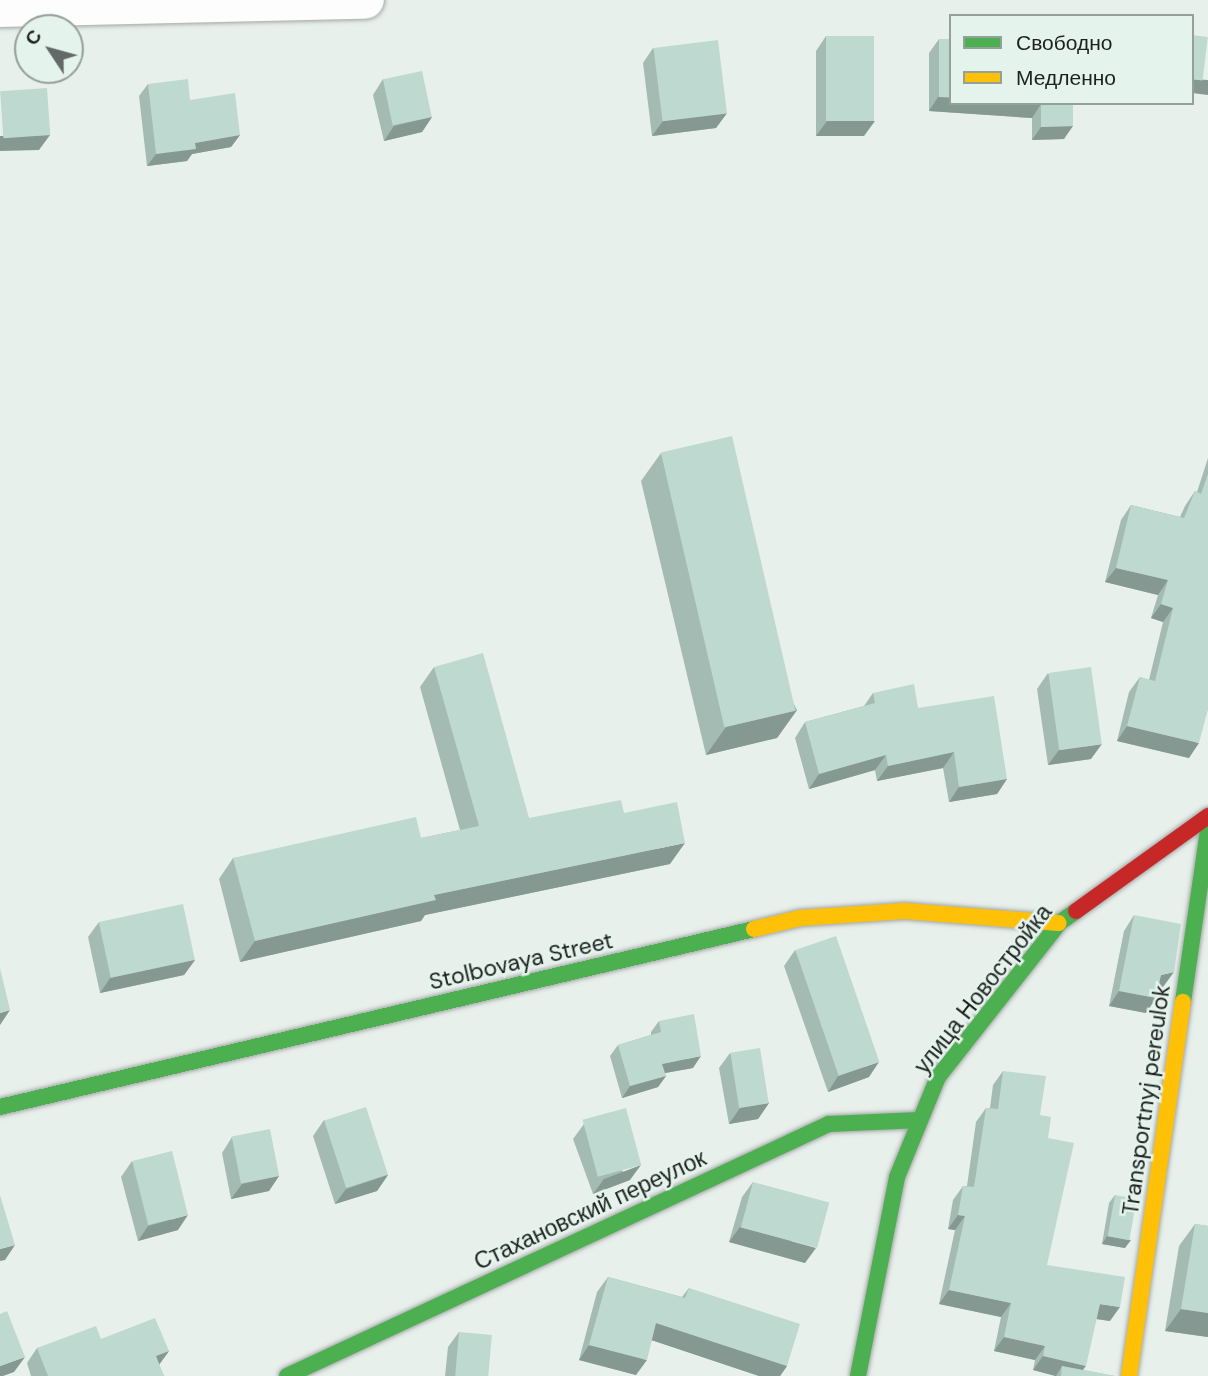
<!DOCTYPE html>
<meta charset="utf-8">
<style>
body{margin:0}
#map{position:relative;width:1208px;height:1376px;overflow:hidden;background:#e8f0ec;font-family:"DM Sans",sans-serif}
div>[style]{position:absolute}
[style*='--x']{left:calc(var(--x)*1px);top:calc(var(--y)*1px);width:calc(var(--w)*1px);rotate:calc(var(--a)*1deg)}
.roads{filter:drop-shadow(0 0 2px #a3a8a6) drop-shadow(0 0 2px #a3a8a6)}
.street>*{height:38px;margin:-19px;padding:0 19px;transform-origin:19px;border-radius:19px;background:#fcfdfc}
.fast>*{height:16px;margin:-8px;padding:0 8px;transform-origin:8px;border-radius:8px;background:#4caf50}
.slow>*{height:16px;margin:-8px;padding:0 8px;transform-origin:8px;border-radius:8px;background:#ffc107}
.jam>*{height:16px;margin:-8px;padding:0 8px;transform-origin:8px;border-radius:8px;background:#c62828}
.wall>*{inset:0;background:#a3bbb3}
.shaded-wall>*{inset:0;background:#859892}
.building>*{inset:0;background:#bed9d0;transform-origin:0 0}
span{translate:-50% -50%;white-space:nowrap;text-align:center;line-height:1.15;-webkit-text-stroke:5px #e5f3ed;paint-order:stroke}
.street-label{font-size:23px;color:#1c211f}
.legend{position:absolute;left:949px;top:14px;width:245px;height:91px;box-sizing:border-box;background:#e5f3ed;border:2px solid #959f9b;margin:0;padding:9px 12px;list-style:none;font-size:21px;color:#1c211f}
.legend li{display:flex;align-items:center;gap:14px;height:35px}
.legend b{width:35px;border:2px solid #959f9b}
.north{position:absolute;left:14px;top:14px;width:70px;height:70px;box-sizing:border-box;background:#e5f3ed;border:2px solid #959f9b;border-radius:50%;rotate:306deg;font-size:19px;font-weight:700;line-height:28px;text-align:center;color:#1c211f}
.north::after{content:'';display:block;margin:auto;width:24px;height:32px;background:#636967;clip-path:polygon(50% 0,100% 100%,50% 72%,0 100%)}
</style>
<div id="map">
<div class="roads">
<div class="street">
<i style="--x:0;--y:8;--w:365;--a:-1.3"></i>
</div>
<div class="fast">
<i style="--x:1183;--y:1002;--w:174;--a:-81.7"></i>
<i style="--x:0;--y:1107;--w:775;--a:-13.28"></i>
<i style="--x:287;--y:1376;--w:598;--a:-24.94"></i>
<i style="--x:829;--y:1124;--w:91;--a:-2.5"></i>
<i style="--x:858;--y:1376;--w:203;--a:-78.9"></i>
<i style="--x:897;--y:1177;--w:108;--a:-67.7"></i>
<i style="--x:938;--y:1077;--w:196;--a:-51.8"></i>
<i style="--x:1059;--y:923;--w:21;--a:-35"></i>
</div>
<div class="slow">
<i style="--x:754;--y:929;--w:47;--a:-13.4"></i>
<i style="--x:800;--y:918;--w:105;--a:-3.8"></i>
<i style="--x:905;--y:911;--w:154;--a:4.5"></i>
<i style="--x:1129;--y:1376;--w:378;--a:-81.8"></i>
</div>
<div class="jam">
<i style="--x:1076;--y:911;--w:163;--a:-35.7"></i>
</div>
</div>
<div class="wall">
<i style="clip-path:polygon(826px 36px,864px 136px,816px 136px,816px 51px)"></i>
<i style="clip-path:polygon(939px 39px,1073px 103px,1064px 139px,1032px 140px,1032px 118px,929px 111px,929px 53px)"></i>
<i style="clip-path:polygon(653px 48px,727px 113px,716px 128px,652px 136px,643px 63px)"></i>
<i style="clip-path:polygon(383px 79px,432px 117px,422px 132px,384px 141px,373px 95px)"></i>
<i style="clip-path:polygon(148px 84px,190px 100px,240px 135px,231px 147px,192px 154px,187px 161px,147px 166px,139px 96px)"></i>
<i style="clip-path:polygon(661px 453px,797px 710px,777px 738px,706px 755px,641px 481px)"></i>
<i style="clip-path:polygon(1208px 458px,1208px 709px,1189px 758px,1117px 741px,1129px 692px,1140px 677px,1149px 680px,1163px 622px,1151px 618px,1158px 595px,1105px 582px,1121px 520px,1131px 505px,1180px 517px,1185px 506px,1195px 491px,1197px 492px)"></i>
<i style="clip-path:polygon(434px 667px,529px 818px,624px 813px,670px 864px,425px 915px,421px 921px,240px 962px,219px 879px,233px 858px,421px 838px,460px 830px,420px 687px)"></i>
<i style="clip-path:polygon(1048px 673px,1091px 759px,1048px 765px,1037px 689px)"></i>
<i style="clip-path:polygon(873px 693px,918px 708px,1007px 779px,997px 794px,949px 802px,943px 768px,877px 781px,875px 770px,809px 789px,795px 738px,805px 722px,864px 706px)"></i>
<i style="clip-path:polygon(1134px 915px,1163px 987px,1158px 988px,1156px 998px,1146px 1013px,1109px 1006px,1124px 931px)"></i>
<i style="clip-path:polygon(99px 922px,195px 960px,184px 975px,100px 993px,88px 937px)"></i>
<i style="clip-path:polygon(795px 950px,869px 1077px,828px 1092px,784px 966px)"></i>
<i style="clip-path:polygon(659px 1021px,693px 1068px,665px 1073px,666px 1076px,658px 1087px,622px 1098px,610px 1056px,618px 1045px,651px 1035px,651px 1032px)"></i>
<i style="clip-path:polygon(730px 1053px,769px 1103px,758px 1119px,729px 1124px,719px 1068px)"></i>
<i style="clip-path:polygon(1003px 1071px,1040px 1115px,1048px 1138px,1047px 1265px,1110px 1321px,1096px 1319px,1083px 1370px,1115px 1376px,1055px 1376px,1033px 1370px,1035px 1360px,994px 1351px,1001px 1317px,939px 1304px,955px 1230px,948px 1229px,953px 1200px,963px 1186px,967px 1186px,976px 1122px,986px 1108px,990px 1108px,993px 1085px)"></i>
<i style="clip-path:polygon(324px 1120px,388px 1175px,377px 1191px,335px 1204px,313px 1136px)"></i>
<i style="clip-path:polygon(584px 1124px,630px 1180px,593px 1194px,573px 1139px)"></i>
<i style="clip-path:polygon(232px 1137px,279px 1176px,269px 1191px,231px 1199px,222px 1153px)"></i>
<i style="clip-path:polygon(132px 1161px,178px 1230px,138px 1241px,121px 1177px)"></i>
<i style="clip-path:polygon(753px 1182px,805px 1263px,729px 1242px,742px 1197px)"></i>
<i style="clip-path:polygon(1115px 1195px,1125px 1248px,1102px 1244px,1109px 1203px)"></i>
<i style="clip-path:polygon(1195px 1224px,1208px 1226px,1208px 1337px,1165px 1331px,1179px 1246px)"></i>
<i style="clip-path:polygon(608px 1277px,682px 1297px,689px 1288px,787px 1366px,780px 1376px,759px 1376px,652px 1340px,636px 1375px,579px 1360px,597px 1292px)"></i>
<i style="clip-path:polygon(459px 1332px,488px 1376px,445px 1376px,448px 1347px)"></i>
<i style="clip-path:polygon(101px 1339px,169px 1351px,159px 1365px,164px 1376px,31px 1376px,27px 1363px,37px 1348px)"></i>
</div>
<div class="shaded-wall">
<i style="clip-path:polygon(1192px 79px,1208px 80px,1208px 95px,1192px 93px)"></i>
<i style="clip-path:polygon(938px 97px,951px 98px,951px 103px,1024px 103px,1041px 104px,1032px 118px,929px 111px)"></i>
<i style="clip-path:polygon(727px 113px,716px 128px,652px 136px,663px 121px)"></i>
<i style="clip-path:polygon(432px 117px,422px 132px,384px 141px,394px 126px)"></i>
<i style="clip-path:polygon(827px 121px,875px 121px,864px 136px,816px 136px)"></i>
<i style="clip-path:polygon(1073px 126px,1064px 139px,1032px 140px,1041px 127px)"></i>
<i style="clip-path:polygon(50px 135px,39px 150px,0 151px,0 136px)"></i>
<i style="clip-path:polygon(240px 135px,231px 147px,192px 154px,187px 161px,147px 166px,156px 154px,195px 143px)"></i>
<i style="clip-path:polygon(1116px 568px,1168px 580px,1158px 595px,1105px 582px)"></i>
<i style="clip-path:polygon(1161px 604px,1173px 608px,1163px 622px,1151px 618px)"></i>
<i style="clip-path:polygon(797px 710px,777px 738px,706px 755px,726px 727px)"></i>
<i style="clip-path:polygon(1127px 726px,1199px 743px,1189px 758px,1117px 741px)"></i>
<i style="clip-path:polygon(1102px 744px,1091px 759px,1048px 765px,1059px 750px)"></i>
<i style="clip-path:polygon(954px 752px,943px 768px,877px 781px,888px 766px)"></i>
<i style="clip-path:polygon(886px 755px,875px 770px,809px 789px,819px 774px)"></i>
<i style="clip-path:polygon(1007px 779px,997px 794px,949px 802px,959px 787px)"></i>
<i style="clip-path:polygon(685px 843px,670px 864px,425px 915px,421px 921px,240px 962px,255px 941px,434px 895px)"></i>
<i style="clip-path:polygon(195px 960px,184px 975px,100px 993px,110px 978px)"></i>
<i style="clip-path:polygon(1174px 972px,1163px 987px,1150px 991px,1161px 975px)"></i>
<i style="clip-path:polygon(1119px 991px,1156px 998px,1146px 1013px,1109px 1006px)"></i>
<i style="clip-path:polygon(10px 1010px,0 1025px,0 1013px)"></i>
<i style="clip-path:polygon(701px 1056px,693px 1068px,654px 1075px,662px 1064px)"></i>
<i style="clip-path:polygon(879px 1062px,869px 1077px,828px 1092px,838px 1076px)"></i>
<i style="clip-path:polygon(666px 1076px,658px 1087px,622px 1098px,630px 1086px)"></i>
<i style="clip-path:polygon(769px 1103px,758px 1119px,729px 1124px,740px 1108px)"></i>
<i style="clip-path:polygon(641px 1165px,630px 1180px,593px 1194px,604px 1179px)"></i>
<i style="clip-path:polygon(388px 1175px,377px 1191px,335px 1204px,346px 1189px)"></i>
<i style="clip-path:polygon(279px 1176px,269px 1191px,231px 1199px,242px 1184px)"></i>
<i style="clip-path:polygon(188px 1215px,178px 1230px,138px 1241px,148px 1226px)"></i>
<i style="clip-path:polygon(958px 1215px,965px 1216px,955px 1230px,948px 1229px)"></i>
<i style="clip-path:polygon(740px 1227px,816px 1248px,805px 1263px,729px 1242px)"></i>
<i style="clip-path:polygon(1107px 1236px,1131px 1240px,1125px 1248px,1102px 1244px)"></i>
<i style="clip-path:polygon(15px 1245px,5px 1260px,0 1261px,0 1249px)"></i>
<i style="clip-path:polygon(949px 1290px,1011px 1303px,1001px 1317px,939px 1304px)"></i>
<i style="clip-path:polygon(1100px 1304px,1120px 1307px,1110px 1321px,1090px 1318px)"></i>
<i style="clip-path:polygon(1181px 1309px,1208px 1313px,1208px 1337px,1165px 1331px)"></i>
<i style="clip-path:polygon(656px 1323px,787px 1366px,780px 1376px,759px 1376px,645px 1338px)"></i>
<i style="clip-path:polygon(1004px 1337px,1045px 1346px,1035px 1360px,994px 1351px)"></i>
<i style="clip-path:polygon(589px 1345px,647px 1360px,636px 1375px,579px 1360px)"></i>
<i style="clip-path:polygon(169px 1351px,158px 1366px,156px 1356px)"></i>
<i style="clip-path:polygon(1043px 1356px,1086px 1366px,1078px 1376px,1062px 1366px,1056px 1376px,1033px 1370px)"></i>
<i style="clip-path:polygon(25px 1357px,14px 1372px,3px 1376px,0 1376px,0 1366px)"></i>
</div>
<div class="building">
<i style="left:1192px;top:35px;width:16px;height:44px;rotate:7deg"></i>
<i style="left:826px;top:36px;width:48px;height:85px"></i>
<i style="left:939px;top:39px;width:12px;height:58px"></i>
<i style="left:718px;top:40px;width:74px;height:65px;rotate:83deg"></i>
<i style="left:422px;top:71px;width:47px;height:40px;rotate:78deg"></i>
<i style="clip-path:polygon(188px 79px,190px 100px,235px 93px,240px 135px,195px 143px,196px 149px,156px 154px,148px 84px)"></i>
<i style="left:47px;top:88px;width:47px;height:47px;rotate:86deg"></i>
<i style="clip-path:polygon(1024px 103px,1073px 103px,1073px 126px,1041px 127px,1041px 104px)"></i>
<i style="left:732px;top:436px;width:282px;height:73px;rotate:77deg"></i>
<i style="clip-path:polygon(1208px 474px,1208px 709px,1199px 743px,1127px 726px,1140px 677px,1155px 681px,1173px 608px,1161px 604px,1168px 580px,1116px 568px,1131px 505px,1184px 518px,1195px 491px,1201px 494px)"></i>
<i style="clip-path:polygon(483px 653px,529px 818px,621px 800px,624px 813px,677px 802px,685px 843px,434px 895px,436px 900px,255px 941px,233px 858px,416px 817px,421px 838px,479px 826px,434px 667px)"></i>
<i style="left:1091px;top:667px;width:78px;height:43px;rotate:82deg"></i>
<i style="clip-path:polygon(914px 684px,918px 708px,994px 696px,1007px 779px,959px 787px,954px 752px,888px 766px,886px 755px,819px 774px,805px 722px,875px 703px,873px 693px)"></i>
<i style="left:183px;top:904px;width:57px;height:86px;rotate:78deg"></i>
<i style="clip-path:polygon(1134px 915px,1181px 924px,1174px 972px,1161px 975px,1156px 998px,1119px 991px)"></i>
<i style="left:836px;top:936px;width:133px;height:43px;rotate:71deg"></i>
<i style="clip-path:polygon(0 968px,10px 1010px,0 1013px)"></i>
<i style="clip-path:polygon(694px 1014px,701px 1056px,662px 1064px,666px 1076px,630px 1086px,618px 1045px,661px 1032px,659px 1021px)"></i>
<i style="left:760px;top:1048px;width:56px;height:30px;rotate:81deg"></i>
<i style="clip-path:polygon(1003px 1071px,1046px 1076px,1040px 1115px,1051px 1117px,1048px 1138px,1074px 1143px,1047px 1265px,1125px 1277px,1120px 1307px,1100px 1304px,1086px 1366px,1043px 1356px,1045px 1346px,1004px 1337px,1011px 1303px,949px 1290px,965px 1216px,958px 1215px,963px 1186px,974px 1187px,986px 1108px,998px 1109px)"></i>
<i style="left:366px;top:1107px;width:71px;height:44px;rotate:72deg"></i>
<i style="left:626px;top:1108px;width:59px;height:45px;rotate:75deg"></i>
<i style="left:270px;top:1129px;width:48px;height:39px;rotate:79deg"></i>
<i style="left:172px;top:1151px;width:66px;height:41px;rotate:76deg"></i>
<i style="left:753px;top:1182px;width:79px;height:47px;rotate:15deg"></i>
<i style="clip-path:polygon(0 1195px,15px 1245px,0 1249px)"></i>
<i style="left:1115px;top:1195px;width:22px;height:42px;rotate:10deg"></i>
<i style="clip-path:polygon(1195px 1224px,1208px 1226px,1208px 1313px,1181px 1309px)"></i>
<i style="clip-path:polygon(608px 1277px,685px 1298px,689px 1288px,800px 1324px,787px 1366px,656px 1323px,647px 1360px,589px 1345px)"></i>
<i style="clip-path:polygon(7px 1311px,25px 1357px,0 1366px,0 1314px)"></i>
<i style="clip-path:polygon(155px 1318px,169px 1351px,156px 1356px,164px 1376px,48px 1376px,37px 1348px,96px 1326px,101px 1339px)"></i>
<i style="left:459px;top:1332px;width:33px;height:44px;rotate:5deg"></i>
<i style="clip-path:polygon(1062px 1366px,1115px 1376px,1061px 1376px)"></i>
</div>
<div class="street-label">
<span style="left:521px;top:961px;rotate:-13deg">Stolbovaya Street</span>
<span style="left:983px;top:989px;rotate:-52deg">улица Новостройка</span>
<span style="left:1146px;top:1100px;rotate:-82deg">Transportnyj pereulok</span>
<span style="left:590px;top:1210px;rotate:-25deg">Стахановский переулок</span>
</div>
<ul class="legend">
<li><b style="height:9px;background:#4caf50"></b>Свободно</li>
<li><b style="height:9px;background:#ffc107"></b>Медленно</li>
</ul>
<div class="north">С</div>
</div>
